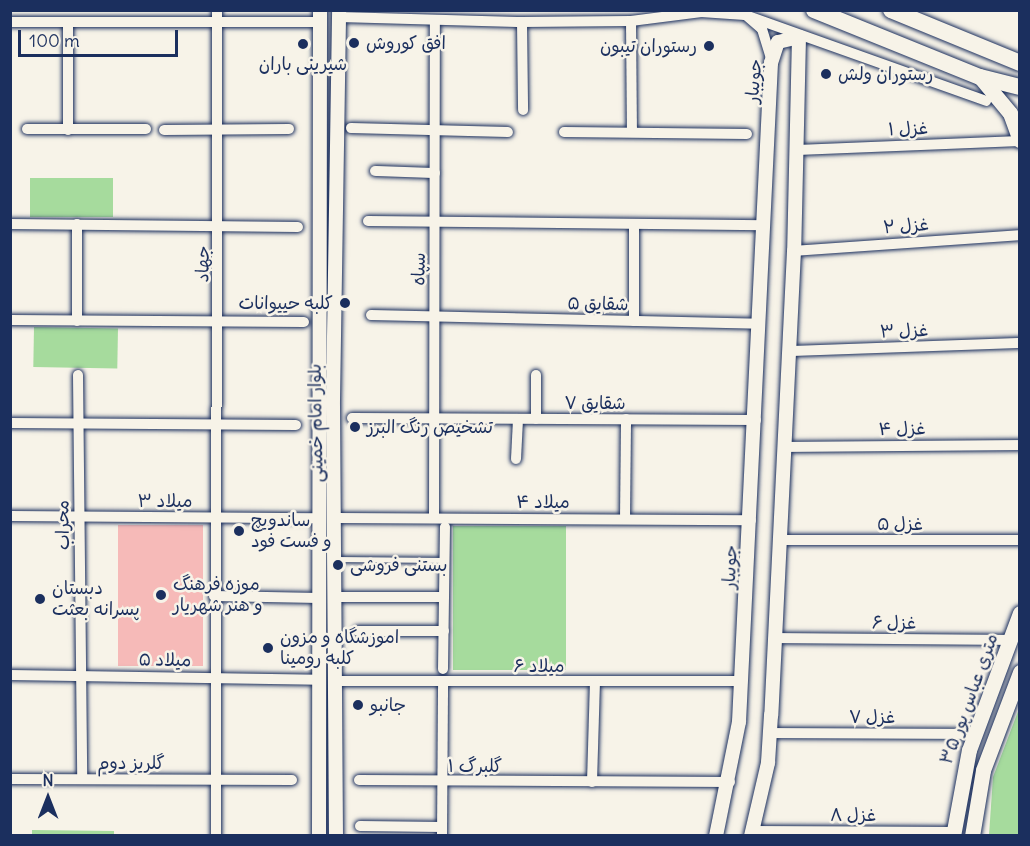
<!DOCTYPE html>
<meta charset="utf-8">
<style>
body{margin:0}
#map{position:relative;width:1030px;height:846px;overflow:hidden;background:#f7f3e8;font-family:Delius,"Playpen Sans Arabic",sans-serif}
div>[style]{position:absolute}
[style*='--x']{left:calc(var(--x)*1px);top:calc(var(--y)*1px);width:calc(var(--w)*1px);rotate:calc(var(--a)*1deg)}
.green>*{inset:0;background:#a6db9d;transform-origin:0 0}
.building>*{inset:0;background:#f6bab8;transform-origin:0 0}
.roads{filter:drop-shadow(0 0 2px #1b2f5e) drop-shadow(0 0 2px #1b2f5e)}
.service>*{height:5px;margin:-2.5px;padding:0 2.5px;transform-origin:2.5px;border-radius:2.5px;background:#f7f3e8}
.minor>*{height:10px;margin:-5px;padding:0 5px;transform-origin:5px;border-radius:5px;background:#f7f3e8}
.tertiary>*{height:14px;margin:-7px;padding:0 7px;transform-origin:7px;border-radius:7px;background:#f7f3e8}
.secondary>*{height:15px;margin:-7.5px;padding:0 7.5px;transform-origin:7.5px;border-radius:7.5px;background:#f7f3e8}
.primary>*{height:16px;margin:-8px;padding:0 8px;transform-origin:8px;border-radius:8px;background:#f7f3e8}
.dots>*{width:16px;height:16px;translate:-50% -50%;box-sizing:border-box;border:3px solid #f7f3e8;border-radius:50%}
span{translate:-50% -50%;white-space:nowrap;text-align:center;line-height:1.15;-webkit-text-stroke:5px #f7f3e8;paint-order:stroke}
.poi-label{font-size:18px;color:#1b2f5e}
.left{translate:0 -50%;text-align:left}
.right{translate:-100% -50%;text-align:right}
.street-label{font-size:18px;color:#1b2f5e}
.frame{position:absolute;inset:0;border:12px solid #1b2f5e;pointer-events:none}
.north{position:absolute;left:18px;top:768px;width:60px;height:60px;-webkit-text-stroke:4px #f7f3e8;paint-order:stroke;rotate:0deg;font-size:16px;font-weight:700;line-height:24px;text-align:center;color:#1b2f5e}
.north::after{content:'';display:block;margin:auto;width:21px;height:27px;background:#1b2f5e;clip-path:polygon(50% 0,100% 100%,50% 72%,0 100%)}
.scale{position:absolute;left:18px;top:30px;width:160px;height:27px;box-sizing:border-box;border:3px solid #1b2f5e;border-top:0;padding-left:8px;font-size:18px;line-height:21px;white-space:nowrap;color:#1b2f5e;-webkit-text-stroke:4px #f7f3e8;paint-order:stroke}
</style>
<div id="map">
<div class="green">
<i style="left:30px;top:178px;width:83px;height:39px"></i>
<i style="left:34px;top:327px;width:84px;height:40px;rotate:1deg"></i>
<i style="left:453px;top:526px;width:113px;height:144px"></i>
<i style="clip-path:polygon(1019px 709px,1019px 835px,989px 835px,993px 777px)"></i>
<i style="clip-path:polygon(32px 830px,114px 831px,114px 835px,32px 835px)"></i>
</div>
<div class="building">
<i style="left:118px;top:525px;width:85px;height:141px"></i>
</div>
<div class="roads">
<div class="service">
<i style="--x:336;--y:559;--w:109;--a:0.5"></i>
</div>
<div class="minor">
<i style="--x:339;--y:17;--w:183;--a:1.6"></i>
<i style="--x:522;--y:22;--w:109;--a:-0.5"></i>
<i style="--x:631;--y:21;--w:71;--a:-7.3"></i>
<i style="--x:701;--y:12;--w:44;--a:3.9"></i>
<i style="--x:745;--y:15;--w:256;--a:19.6"></i>
<i style="--x:748;--y:17;--w:18;--a:41"></i>
<i style="--x:762;--y:29;--w:31;--a:73"></i>
<i style="--x:631;--y:21;--w:111;--a:89.5"></i>
<i style="--x:10;--y:22;--w:310;--a:0"></i>
<i style="--x:68;--y:22;--w:108;--a:90"></i>
<i style="--x:522;--y:22;--w:88;--a:89.3"></i>
<i style="--x:351;--y:128;--w:157;--a:1.5"></i>
<i style="--x:27;--y:129;--w:119;--a:0"></i>
<i style="--x:164;--y:130;--w:125;--a:-0.5"></i>
<i style="--x:564;--y:132;--w:183;--a:0.6"></i>
<i style="--x:797;--y:150;--w:223;--a:-2.3"></i>
<i style="--x:375;--y:171;--w:60;--a:1.9"></i>
<i style="--x:368;--y:221;--w:397;--a:0.6"></i>
<i style="--x:10;--y:224;--w:288;--a:0.6"></i>
<i style="--x:77;--y:224;--w:97;--a:90"></i>
<i style="--x:794;--y:251;--w:227;--a:-4"></i>
<i style="--x:371;--y:315;--w:389;--a:1.3"></i>
<i style="--x:10;--y:320;--w:294;--a:0.4"></i>
<i style="--x:634;--y:321;--w:96;--a:-90"></i>
<i style="--x:790;--y:351;--w:230;--a:-2"></i>
<i style="--x:78;--y:375;--w:404;--a:89.4"></i>
<i style="--x:536;--y:375;--w:44;--a:90"></i>
<i style="--x:352;--y:418;--w:404;--a:0.3"></i>
<i style="--x:10;--y:423;--w:286;--a:0.4"></i>
<i style="--x:785;--y:447;--w:235;--a:-0.5"></i>
<i style="--x:516;--y:459;--w:40;--a:-87.1"></i>
<i style="--x:10;--y:516;--w:308;--a:0.4"></i>
<i style="--x:336;--y:518;--w:415;--a:0.3"></i>
<i style="--x:434;--y:518;--w:497;--a:-89.9"></i>
<i style="--x:625;--y:519;--w:100;--a:-89.4"></i>
<i style="--x:781;--y:540;--w:239;--a:0"></i>
<i style="--x:214;--y:596;--w:105;--a:1.1"></i>
<i style="--x:336;--y:597;--w:108;--a:0"></i>
<i style="--x:358;--y:631;--w:86;--a:0"></i>
<i style="--x:775;--y:638;--w:237;--a:0.5"></i>
<i style="--x:443;--y:669;--w:142;--a:-89.2"></i>
<i style="--x:10;--y:675;--w:309;--a:0.9"></i>
<i style="--x:336;--y:681;--w:406;--a:0"></i>
<i style="--x:770;--y:733;--w:204;--a:0.3"></i>
<i style="--x:10;--y:779;--w:282;--a:0.2"></i>
<i style="--x:359;--y:780;--w:371;--a:0.3"></i>
<i style="--x:592;--y:782;--w:100;--a:-88.3"></i>
<i style="--x:360;--y:826;--w:82;--a:0.7"></i>
<i style="--x:752;--y:831;--w:201;--a:0.3"></i>
<i style="--x:216;--y:836;--w:826;--a:-89.93"></i>
<i style="--x:442;--y:836;--w:153;--a:-89.6"></i>
</div>
<div class="tertiary">
<i style="--x:319;--y:836;--w:826;--a:-89.93"></i>
<i style="--x:336;--y:836;--w:436;--a:-90.4"></i>
<i style="--x:333;--y:400;--w:390;--a:-89.1"></i>
<i style="--x:716;--y:836;--w:116;--a:-78.6"></i>
<i style="--x:739;--y:722;--w:660;--a:-87.22"></i>
<i style="--x:771;--y:63;--w:22;--a:-72"></i>
<i style="--x:778;--y:42;--w:22;--a:-13"></i>
<i style="--x:799;--y:37;--w:214;--a:91.3"></i>
<i style="--x:794;--y:251;--w:465;--a:92.8"></i>
<i style="--x:771;--y:715;--w:48;--a:93.6"></i>
<i style="--x:768;--y:763;--w:75;--a:103.1"></i>
</div>
<div class="secondary">
<i style="--x:980;--y:77;--w:47;--a:50.2"></i>
<i style="--x:1010;--y:113;--w:29;--a:70"></i>
<i style="--x:953;--y:836;--w:87;--a:-79.5"></i>
<i style="--x:969;--y:750;--w:146;--a:-69.6"></i>
<i style="--x:972;--y:836;--w:67;--a:-80.5"></i>
<i style="--x:983;--y:770;--w:105;--a:-69.3"></i>
</div>
<div class="primary">
<i style="--x:814;--y:10;--w:179;--a:22"></i>
<i style="--x:980;--y:77;--w:41;--a:14"></i>
<i style="--x:891;--y:10;--w:139;--a:22.3"></i>
</div>
</div>
<div class="dots">
<i style="left:354px;top:43px;background:#1b2f5e"></i>
<i style="left:303px;top:44px;background:#1b2f5e"></i>
<i style="left:709px;top:46px;background:#1b2f5e"></i>
<i style="left:826px;top:74px;background:#1b2f5e"></i>
<i style="left:345px;top:303px;background:#1b2f5e"></i>
<i style="left:355px;top:427px;background:#1b2f5e"></i>
<i style="left:239px;top:531px;background:#1b2f5e"></i>
<i style="left:338px;top:565px;background:#1b2f5e"></i>
<i style="left:161px;top:595px;background:#1b2f5e"></i>
<i style="left:40px;top:599px;background:#1b2f5e"></i>
<i style="left:268px;top:648px;background:#1b2f5e"></i>
<i style="left:358px;top:705px;background:#1b2f5e"></i>
</div>
<div class="poi-label">
<span class="left" style="left:366px;top:43px">افق کوروش</span>
<span class="right" style="left:697px;top:46px">رستوران تیبون</span>
<span style="left:303px;top:64px">شیرینی باران</span>
<span class="left" style="left:838px;top:74px">رستوران ولش</span>
<span class="right" style="left:333px;top:303px">کلبه حییوانات</span>
<span class="left" style="left:367px;top:427px">تشخیص رنگ البرز</span>
<span class="left" style="left:251px;top:531px">ساندویچ<br>و فست فود</span>
<span class="left" style="left:350px;top:565px">بستنی فروشی</span>
<span class="left" style="left:173px;top:595px">موزه فرهنگ<br>و هنر شهریار</span>
<span class="left" style="left:52px;top:599px">دبستان<br>پسرانه بعثت</span>
<span class="left" style="left:280px;top:648px">اموزشگاه و مزون<br>کلبه رومینا</span>
<span class="left" style="left:370px;top:705px">جانبو</span>
</div>
<div class="street-label">
<span style="left:754px;top:81px;rotate:-85deg">جویبار</span>
<span style="left:908px;top:129px;rotate:-2deg">غزل ۱</span>
<span style="left:906px;top:226px;rotate:-4deg">غزل ۲</span>
<span style="left:203px;top:264px;rotate:-89deg">جهاد</span>
<span style="left:419px;top:269px;rotate:-89deg">سپاه</span>
<span style="left:598px;top:304px;rotate:1deg">شقایق ۵</span>
<span style="left:904px;top:331px;rotate:-2deg">غزل ۳</span>
<span style="left:595px;top:403px">شقایق ۷</span>
<span style="left:316px;top:423px;rotate:-91deg">بلوار امام خمینی</span>
<span style="left:902px;top:429px;rotate:-1deg">غزل ۴</span>
<span style="left:165px;top:501px">میلاد ۳</span>
<span style="left:543px;top:502px">میلاد ۴</span>
<span style="left:900px;top:524px">غزل ۵</span>
<span style="left:63px;top:525px;rotate:-91deg">محراب</span>
<span style="left:730px;top:567px;rotate:-87deg">جویبار</span>
<span style="left:894px;top:623px;rotate:1deg">غزل ۶</span>
<span style="left:165px;top:660px;rotate:1deg">میلاد ۵</span>
<span style="left:539px;top:666px">میلاد ۶</span>
<span style="left:969px;top:699px;rotate:-70deg">۳۵ متری عباس پور</span>
<span style="left:872px;top:717px">غزل ۷</span>
<span style="left:131px;top:763px">گلریز دوم</span>
<span style="left:475px;top:766px">گلبرگ ۱</span>
<span style="left:853px;top:815px">غزل ۸</span>
</div>
<div class="frame"></div>
<div class="north">N</div>
<div class="scale">100 m</div>
</div>
